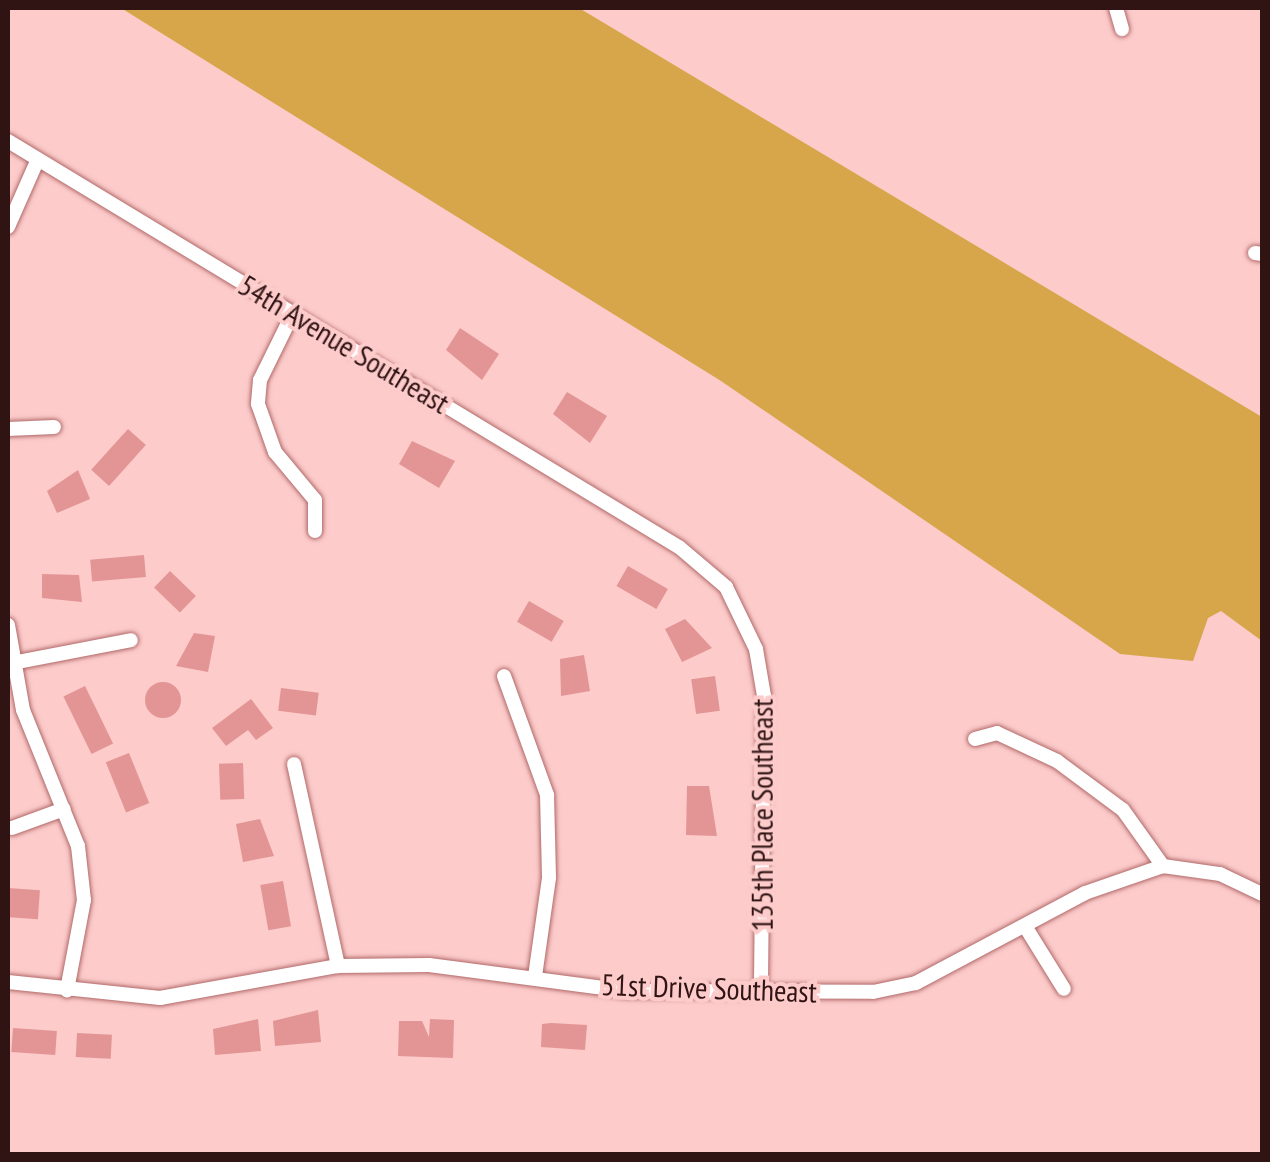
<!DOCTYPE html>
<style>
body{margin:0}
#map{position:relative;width:1270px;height:1162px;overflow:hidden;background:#fccbca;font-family:"PT Sans Narrow",sans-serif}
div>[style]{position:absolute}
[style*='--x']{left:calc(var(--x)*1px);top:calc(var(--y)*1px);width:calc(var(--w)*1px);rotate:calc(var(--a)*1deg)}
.green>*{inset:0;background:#d7a64a}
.building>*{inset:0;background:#e29594;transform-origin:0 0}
.round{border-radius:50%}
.roads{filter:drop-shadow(0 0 2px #b16969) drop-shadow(0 0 2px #b16969)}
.street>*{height:14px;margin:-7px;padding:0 7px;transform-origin:7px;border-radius:7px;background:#fff}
span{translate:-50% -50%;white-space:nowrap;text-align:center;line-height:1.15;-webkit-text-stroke:8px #fccbca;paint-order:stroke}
.street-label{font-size:30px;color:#301414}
.frame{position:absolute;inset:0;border:10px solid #301414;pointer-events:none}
</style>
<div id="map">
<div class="green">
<i style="clip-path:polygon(121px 8px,579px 8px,1262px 417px,1262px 641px,1221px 611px,1208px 618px,1193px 661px,1120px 654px,721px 381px)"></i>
</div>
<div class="building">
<i style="clip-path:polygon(460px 328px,499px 354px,482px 380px,446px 350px)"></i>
<i style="clip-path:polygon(567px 392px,607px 416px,590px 443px,553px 414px)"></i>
<i style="left:128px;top:429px;width:24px;height:55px;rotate:42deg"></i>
<i style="clip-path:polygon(412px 441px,455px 461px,439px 488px,399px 464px)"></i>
<i style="clip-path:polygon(78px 470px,90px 499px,57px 513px,47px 491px)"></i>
<i style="left:144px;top:555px;width:22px;height:54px;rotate:85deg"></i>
<i style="left:628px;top:566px;width:46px;height:23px;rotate:30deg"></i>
<i style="left:170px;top:571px;width:36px;height:23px;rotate:44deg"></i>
<i style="clip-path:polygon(42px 574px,79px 575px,82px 602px,42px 598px)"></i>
<i style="left:529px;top:601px;width:40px;height:24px;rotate:30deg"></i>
<i style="clip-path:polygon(685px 619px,712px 648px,682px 662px,665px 629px)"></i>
<i style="clip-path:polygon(194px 633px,215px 636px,208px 672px,176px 666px)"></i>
<i style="clip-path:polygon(584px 655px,590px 691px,561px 696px,560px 659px)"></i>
<i style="left:715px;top:676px;width:35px;height:24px;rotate:82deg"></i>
<i class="round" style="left:145px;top:682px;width:36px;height:36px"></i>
<i style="left:85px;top:686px;width:64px;height:24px;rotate:64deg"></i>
<i style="left:281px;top:688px;width:38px;height:23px;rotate:7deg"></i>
<i style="clip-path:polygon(251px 699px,273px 728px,256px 740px,248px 730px,226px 746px,212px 728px)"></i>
<i style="left:129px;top:753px;width:54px;height:25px;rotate:68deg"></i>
<i style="left:243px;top:763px;width:36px;height:24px;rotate:88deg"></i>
<i style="clip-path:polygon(687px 786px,709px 786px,717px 836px,686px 835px)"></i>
<i style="clip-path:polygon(260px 819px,274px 856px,243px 862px,236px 824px)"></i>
<i style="left:283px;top:881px;width:46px;height:23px;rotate:80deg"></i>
<i style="left:8px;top:888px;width:32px;height:29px;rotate:4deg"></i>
<i style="clip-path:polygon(318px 1010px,321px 1042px,275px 1046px,273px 1021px)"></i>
<i style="clip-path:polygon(258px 1019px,261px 1051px,215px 1055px,213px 1029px)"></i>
<i style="clip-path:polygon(430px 1019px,454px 1020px,453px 1058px,398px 1056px,399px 1021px,422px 1021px,429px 1037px)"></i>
<i style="clip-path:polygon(551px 1023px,587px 1025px,585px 1050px,541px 1047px,542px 1024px)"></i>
<i style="left:13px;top:1028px;width:44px;height:24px;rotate:4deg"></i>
<i style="left:77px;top:1033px;width:35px;height:24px;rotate:3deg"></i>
</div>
<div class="roads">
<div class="street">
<i style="--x:1116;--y:8;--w:22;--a:74"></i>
<i style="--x:8;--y:141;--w:784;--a:31.18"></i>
<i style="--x:679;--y:547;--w:62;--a:40.4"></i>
<i style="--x:726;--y:587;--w:69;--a:64.2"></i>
<i style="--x:756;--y:649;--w:48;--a:80.3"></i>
<i style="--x:764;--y:696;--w:295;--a:90.6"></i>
<i style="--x:8;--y:227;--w:74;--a:-66.2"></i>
<i style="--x:1255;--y:253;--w:7;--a:8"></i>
<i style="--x:293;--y:313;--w:75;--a:116.2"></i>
<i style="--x:260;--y:380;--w:24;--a:95"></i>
<i style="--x:258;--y:404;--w:51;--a:70.5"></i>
<i style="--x:275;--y:452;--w:62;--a:50.2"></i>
<i style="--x:315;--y:500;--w:31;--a:90"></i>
<i style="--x:8;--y:429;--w:46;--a:-2.5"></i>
<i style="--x:8;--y:625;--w:86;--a:80"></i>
<i style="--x:23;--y:710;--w:147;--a:68"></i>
<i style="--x:78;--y:846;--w:54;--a:83.7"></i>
<i style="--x:84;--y:900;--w:92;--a:100.7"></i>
<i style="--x:12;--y:663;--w:121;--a:-10.9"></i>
<i style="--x:504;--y:676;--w:127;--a:70.1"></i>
<i style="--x:547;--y:795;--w:83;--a:88.6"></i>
<i style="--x:549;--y:878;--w:99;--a:98.1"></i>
<i style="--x:975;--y:739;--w:23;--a:-15"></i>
<i style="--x:997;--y:733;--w:66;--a:25"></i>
<i style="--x:1057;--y:761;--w:82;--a:36.6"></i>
<i style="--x:1123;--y:810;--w:69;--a:54.5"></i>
<i style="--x:294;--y:764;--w:207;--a:77.7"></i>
<i style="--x:12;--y:828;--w:55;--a:-20.1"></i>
<i style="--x:1028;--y:931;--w:68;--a:58.2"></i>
<i style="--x:8;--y:982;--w:153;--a:6"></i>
<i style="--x:160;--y:998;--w:181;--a:-10.2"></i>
<i style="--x:338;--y:966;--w:91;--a:-0.6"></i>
<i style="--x:429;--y:965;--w:199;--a:7.5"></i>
<i style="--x:626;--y:991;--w:247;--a:0.2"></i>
<i style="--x:873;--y:992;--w:44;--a:-11.8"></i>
<i style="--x:916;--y:983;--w:191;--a:-28"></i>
<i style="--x:1085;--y:893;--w:83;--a:-19.1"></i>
<i style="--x:1163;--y:866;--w:58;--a:8"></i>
<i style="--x:1220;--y:874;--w:47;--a:25.5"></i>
</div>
</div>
<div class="street-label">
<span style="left:344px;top:344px;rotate:31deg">54th Avenue Southeast</span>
<span style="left:762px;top:815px;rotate:-90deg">135th Place Southeast</span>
<span style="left:709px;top:988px;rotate:2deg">51st Drive Southeast</span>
</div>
<div class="frame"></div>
</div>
